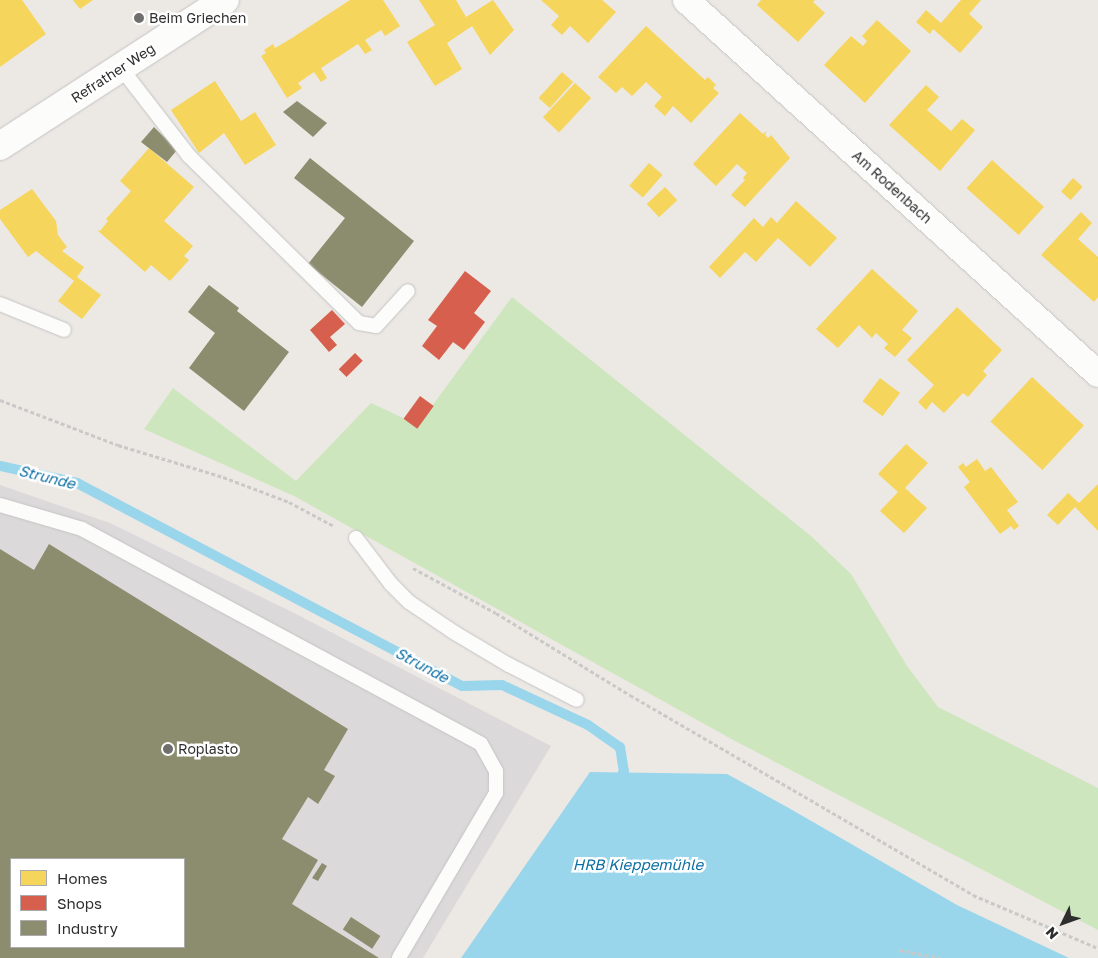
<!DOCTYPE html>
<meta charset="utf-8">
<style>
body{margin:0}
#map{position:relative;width:1098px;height:958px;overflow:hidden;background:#ece8e4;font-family:"Golos Text",sans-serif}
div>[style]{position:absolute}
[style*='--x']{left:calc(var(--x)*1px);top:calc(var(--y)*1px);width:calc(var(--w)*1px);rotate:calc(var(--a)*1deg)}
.industrial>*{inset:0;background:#dcd9db}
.green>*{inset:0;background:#cee6be}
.water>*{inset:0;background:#99d6ec}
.homes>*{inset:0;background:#f6d55c;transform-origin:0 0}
.shops>*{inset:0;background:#d6604d;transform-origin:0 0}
.industry>*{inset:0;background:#8c8c6e;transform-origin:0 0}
.stream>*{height:10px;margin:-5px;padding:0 5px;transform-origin:5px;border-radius:5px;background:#99d6ec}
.path>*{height:3px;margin-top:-1.5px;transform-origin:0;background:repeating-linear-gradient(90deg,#c9c9c8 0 4px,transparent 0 6.5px)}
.roads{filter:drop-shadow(0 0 1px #c5c4c5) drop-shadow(0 0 1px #c5c4c5)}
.lane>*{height:14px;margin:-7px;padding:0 7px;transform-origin:7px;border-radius:7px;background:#fcfcfb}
.street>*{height:26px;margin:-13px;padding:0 13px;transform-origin:13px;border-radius:13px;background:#fcfcfb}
.secondary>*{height:28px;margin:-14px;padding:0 14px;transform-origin:14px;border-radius:14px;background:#fcfcfb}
.dots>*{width:14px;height:14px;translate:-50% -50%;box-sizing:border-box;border:2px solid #fff;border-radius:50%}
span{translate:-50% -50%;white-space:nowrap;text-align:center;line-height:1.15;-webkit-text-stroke:5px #fff;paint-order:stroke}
.poi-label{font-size:14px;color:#2e2e2e}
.left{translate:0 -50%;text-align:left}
.street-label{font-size:14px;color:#2e2e2e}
.water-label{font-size:15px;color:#0d6fa3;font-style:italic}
.legend{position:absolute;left:10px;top:858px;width:175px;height:90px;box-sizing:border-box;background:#fff;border:1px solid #ababab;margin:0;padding:6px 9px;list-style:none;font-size:15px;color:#2e2e2e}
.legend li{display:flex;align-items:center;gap:10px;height:25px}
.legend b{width:25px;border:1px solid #ababab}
.north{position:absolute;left:1038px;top:898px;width:50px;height:50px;-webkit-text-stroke:4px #fff;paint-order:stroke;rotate:228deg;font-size:14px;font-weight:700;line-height:20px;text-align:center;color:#2e2e2e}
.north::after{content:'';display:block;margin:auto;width:18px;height:22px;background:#2e2e2e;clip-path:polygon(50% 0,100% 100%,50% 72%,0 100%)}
</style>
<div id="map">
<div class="industrial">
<i style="clip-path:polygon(evenodd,0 485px,110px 523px,292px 612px,551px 746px,423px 958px,0 958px,0 485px,11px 859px,184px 859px,184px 947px,11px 947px,11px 859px)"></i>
</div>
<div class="green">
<i style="clip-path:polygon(512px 297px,811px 536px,851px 574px,907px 666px,938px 707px,1098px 788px,1098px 930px,735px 741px,294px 496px,144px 429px,173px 388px,296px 481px,371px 403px,418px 425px)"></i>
</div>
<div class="water">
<i style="clip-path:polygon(590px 772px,727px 774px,787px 807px,957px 905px,1069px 958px,461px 958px)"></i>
</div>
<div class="homes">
<i style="clip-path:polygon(0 0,22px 0,46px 34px,0 67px)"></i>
<i style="clip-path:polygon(73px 0,93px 0,80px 9px)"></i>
<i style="clip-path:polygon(350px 0,383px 0,400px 26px,385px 36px,381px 30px,365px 40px,372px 50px,365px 54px,358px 44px,321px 68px,327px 78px,321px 82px,314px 72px,298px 83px,302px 88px,287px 98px,261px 56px,266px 53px,264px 50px,273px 44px,275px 48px,292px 38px)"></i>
<i style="clip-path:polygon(419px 0,456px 0,466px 17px,493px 0,514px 30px,490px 55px,472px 26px,447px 43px,462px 69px,435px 86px,407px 42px,435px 25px)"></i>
<i style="clip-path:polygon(541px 0,602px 0,616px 12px,588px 43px,570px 26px,562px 35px,551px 25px,559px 16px)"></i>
<i style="clip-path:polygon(761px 0,815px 0,813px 2px,825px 13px,798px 42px,757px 5px)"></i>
<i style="clip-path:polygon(961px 0,981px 0,969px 14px,983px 27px,960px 53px,933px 29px,930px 34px,916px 22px,926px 10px,941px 23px)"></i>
<i style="clip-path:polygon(877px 20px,911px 51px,865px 103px,824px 65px,851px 36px,863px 46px,867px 41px,862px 36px)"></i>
<i style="clip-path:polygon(646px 26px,705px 80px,708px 77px,716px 85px,713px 88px,719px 93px,691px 123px,673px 106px,665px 116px,654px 106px,662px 97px,646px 82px,632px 96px,622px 87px,616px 93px,598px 77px)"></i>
<i style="left:562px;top:72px;width:15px;height:35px;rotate:42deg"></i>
<i style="clip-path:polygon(215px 81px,241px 121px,255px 112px,276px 145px,245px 165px,224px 133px,199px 153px,171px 110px)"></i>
<i style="left:575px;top:83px;width:22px;height:47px;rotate:43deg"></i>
<i style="clip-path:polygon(926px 85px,939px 97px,927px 110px,951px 131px,962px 119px,975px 130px,940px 171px,889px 125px)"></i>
<i style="clip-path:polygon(740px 113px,763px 134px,767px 131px,765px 135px,768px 138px,771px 135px,790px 158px,745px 207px,731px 195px,745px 180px,743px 178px,747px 173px,737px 164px,716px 186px,693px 164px)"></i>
<i style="clip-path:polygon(149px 148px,194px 187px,164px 221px,193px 246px,184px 256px,189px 260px,170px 281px,151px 265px,145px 272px,97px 230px,100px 231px,108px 221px,106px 219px,131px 191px,120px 181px)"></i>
<i style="left:992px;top:160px;width:70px;height:38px;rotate:42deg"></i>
<i style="left:649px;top:163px;width:18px;height:30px;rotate:41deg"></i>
<i style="left:1073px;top:178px;width:13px;height:18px;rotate:42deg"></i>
<i style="left:665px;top:187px;width:18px;height:25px;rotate:47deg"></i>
<i style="clip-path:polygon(32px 189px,56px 221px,58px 235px,67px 247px,62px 251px,84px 267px,77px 277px,101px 295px,82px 319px,58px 301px,74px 281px,36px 251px,28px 257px,0 219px,0 210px)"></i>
<i style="clip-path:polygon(796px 201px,837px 238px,810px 267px,778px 238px,756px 262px,745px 252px,720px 278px,709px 267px,754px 218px,763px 227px,771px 217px,777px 223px)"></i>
<i style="clip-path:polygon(1081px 212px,1092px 223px,1078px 239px,1098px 257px,1098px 297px,1094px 302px,1041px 255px)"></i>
<i style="clip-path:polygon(872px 269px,918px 311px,902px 330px,912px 338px,895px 357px,884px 348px,888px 344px,876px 333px,872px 338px,859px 325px,838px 348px,816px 329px)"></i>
<i style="clip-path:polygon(957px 307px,1002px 350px,983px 371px,987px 375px,968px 397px,963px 393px,944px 413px,932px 402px,926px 410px,918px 402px,934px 385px,907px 360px)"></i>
<i style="left:1032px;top:377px;width:71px;height:61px;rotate:43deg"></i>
<i style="left:880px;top:378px;width:25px;height:29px;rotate:37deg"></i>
<i style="clip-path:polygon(906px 444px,928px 463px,905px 488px,927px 508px,904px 533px,880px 511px,898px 492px,878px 474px)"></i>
<i style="clip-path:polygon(977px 459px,985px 471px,991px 467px,1018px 502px,1007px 510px,1019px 526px,1014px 530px,1011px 526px,1000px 534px,964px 487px,970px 482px,958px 467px,963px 463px,966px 467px)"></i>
<i style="clip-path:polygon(1098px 484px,1098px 531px,1075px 507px,1058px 525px,1047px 515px,1068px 493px,1079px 503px)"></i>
</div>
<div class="shops">
<i style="clip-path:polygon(465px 271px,491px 291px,474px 313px,485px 322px,464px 350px,453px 342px,439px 360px,422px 346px,437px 326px,428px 320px)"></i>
<i style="clip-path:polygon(332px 310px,345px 324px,330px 337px,337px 345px,329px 352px,310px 330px)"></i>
<i style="left:355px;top:353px;width:11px;height:23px;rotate:45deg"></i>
<i style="left:420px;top:396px;width:17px;height:28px;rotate:36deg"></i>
</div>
<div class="industry">
<i style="clip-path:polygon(297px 101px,327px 123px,313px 137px,283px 112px)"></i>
<i style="clip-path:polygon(154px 127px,177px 150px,167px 162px,141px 142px)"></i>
<i style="clip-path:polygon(310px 158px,414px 241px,362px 307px,308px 264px,345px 218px,294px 178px)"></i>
<i style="clip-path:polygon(209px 285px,239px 308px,237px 311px,289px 352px,244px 411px,189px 368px,215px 333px,188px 312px)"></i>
<i style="clip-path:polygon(evenodd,49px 544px,348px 729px,324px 770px,335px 776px,318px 804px,308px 797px,282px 839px,318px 860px,292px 904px,379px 958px,0 958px,0 549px,34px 570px,49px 544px,11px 859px,184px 859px,184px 947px,11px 947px,11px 859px)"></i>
<i style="clip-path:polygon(322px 863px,327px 866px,318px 881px,312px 878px)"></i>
<i style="left:351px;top:917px;width:35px;height:15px;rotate:33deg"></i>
</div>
<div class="stream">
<i style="--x:0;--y:466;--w:79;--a:12.4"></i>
<i style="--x:77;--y:483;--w:435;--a:27.8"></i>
<i style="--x:462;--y:686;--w:40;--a:-1.4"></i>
<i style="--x:502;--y:685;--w:95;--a:24.9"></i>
<i style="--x:588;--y:725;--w:39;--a:35"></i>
<i style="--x:620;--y:747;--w:24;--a:81"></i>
<i style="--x:624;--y:771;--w:15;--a:118"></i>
</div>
<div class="path">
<i style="--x:0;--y:400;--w:126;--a:20.9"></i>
<i style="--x:118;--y:445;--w:110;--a:16.9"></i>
<i style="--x:223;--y:477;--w:71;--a:20.7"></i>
<i style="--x:289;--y:502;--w:51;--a:28.1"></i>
<i style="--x:413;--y:568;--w:94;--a:28.5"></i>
<i style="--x:496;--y:613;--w:157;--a:31.5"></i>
<i style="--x:630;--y:695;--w:397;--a:30.2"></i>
<i style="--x:973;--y:895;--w:136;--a:23"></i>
<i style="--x:899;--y:950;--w:42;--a:11"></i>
</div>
<div class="roads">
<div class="lane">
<i style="--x:121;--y:68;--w:111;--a:52.3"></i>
<i style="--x:189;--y:156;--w:238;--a:44.5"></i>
<i style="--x:359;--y:323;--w:17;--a:10"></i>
<i style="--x:376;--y:326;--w:47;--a:-47.6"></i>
<i style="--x:0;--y:304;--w:69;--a:22.1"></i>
<i style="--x:0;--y:505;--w:85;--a:16.3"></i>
<i style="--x:82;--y:529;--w:453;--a:28.3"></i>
<i style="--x:481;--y:744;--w:31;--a:61"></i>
<i style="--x:496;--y:771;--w:22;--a:90"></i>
<i style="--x:496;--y:793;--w:191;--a:120.5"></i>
<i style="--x:356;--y:538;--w:58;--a:52.7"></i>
<i style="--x:391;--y:584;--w:25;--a:45"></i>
<i style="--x:409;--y:602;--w:55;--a:34"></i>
<i style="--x:455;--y:633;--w:63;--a:30.7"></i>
<i style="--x:509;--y:665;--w:76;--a:27.2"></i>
</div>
<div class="street">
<i style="--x:686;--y:0;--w:556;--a:42.23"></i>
</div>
<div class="secondary">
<i style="--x:0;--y:146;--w:268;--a:-33"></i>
</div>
</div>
<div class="dots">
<i style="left:139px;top:18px;background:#706f6e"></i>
<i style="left:168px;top:749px;background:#706f6e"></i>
</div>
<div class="poi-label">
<span class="left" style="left:149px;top:18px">Beim Griechen</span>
<span class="left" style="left:178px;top:749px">Roplasto</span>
</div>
<div class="street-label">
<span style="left:113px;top:73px;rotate:-33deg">Refrather Weg</span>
<span style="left:892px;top:187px;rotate:42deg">Am Rodenbach</span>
</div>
<div class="water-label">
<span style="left:47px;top:477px;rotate:14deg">Strunde</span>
<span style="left:422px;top:665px;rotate:28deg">Strunde</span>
<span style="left:638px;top:865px">HRB Kieppemühle</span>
</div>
<ul class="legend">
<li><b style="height:14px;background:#f6d55c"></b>Homes</li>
<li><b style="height:14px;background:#d6604d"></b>Shops</li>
<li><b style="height:14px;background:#8c8c6e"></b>Industry</li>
</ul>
<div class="north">N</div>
</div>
